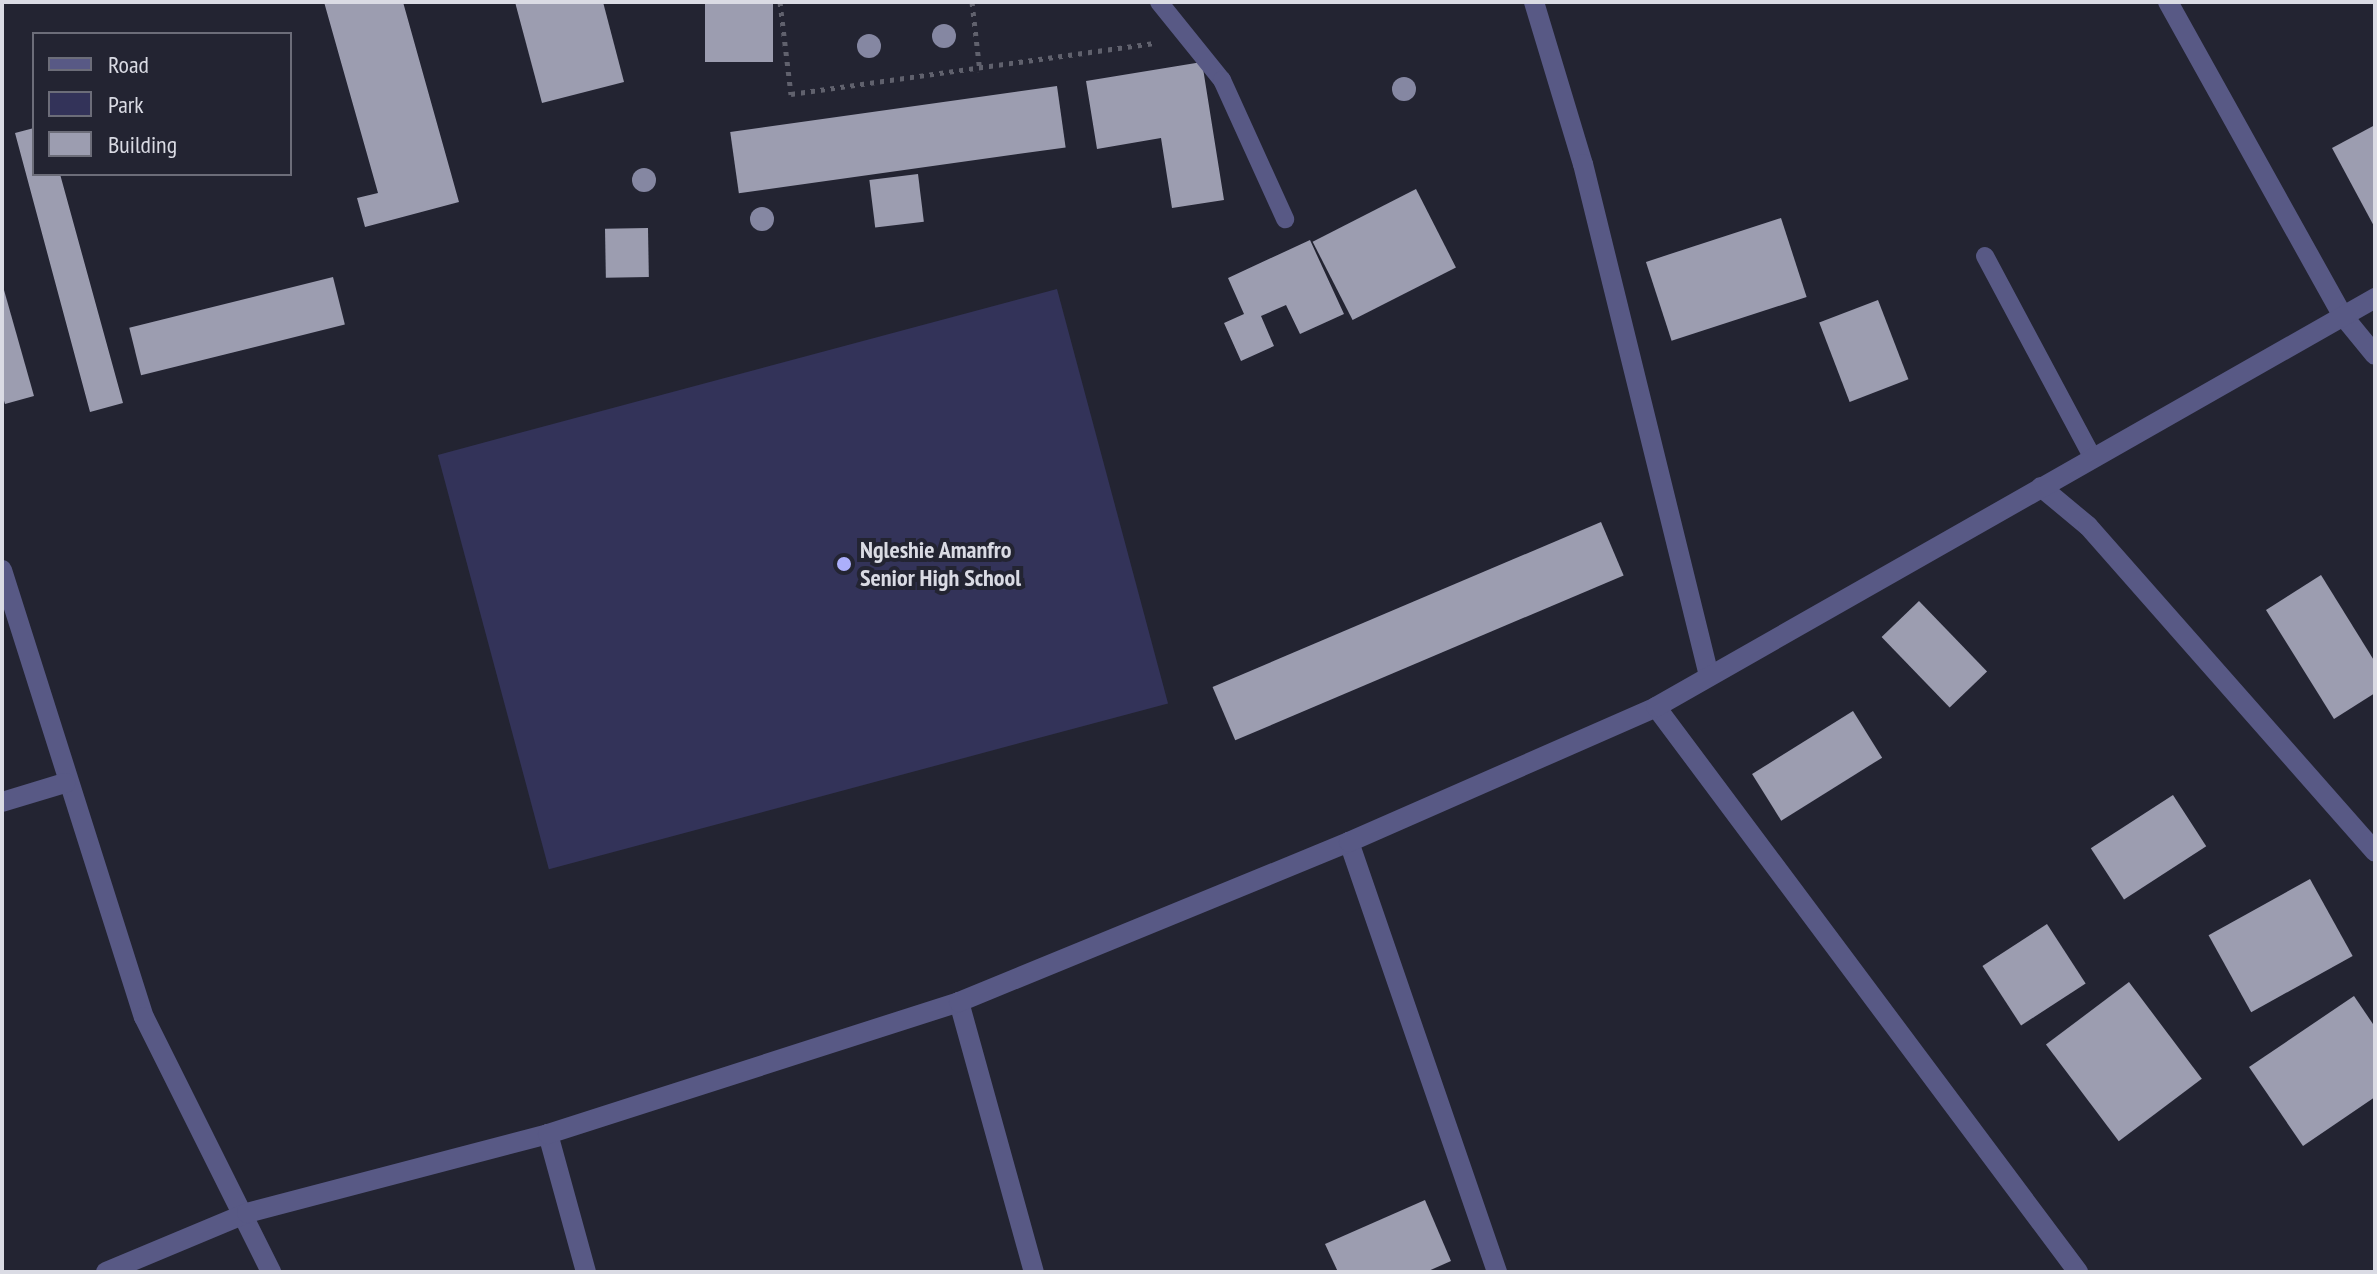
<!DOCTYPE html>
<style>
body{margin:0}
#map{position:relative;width:2377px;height:1274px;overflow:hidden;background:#232432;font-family:"PT Sans Narrow",sans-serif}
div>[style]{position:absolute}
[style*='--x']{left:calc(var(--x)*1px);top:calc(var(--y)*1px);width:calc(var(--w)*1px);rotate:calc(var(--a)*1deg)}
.green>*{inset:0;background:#333359;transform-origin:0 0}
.building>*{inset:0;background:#9c9db0;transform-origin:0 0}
.path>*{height:5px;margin-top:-2.5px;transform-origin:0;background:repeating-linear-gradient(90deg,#60616d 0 4px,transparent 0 10px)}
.service>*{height:18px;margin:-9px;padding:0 9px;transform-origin:9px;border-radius:9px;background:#585985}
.minor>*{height:20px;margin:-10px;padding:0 10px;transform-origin:10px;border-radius:10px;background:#585985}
.tertiary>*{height:20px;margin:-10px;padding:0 10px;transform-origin:10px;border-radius:10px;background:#585985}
.trees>*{width:24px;height:24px;margin:-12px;border-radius:50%;background:#8587a2}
.dots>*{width:22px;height:22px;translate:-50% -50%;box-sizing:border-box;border:4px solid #232432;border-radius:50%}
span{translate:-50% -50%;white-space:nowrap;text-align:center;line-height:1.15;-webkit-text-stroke:8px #232432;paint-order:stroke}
.poi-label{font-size:24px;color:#dadbe4;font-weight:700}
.left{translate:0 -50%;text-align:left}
.frame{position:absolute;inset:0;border:4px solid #dadbe4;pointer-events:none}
.legend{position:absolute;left:32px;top:32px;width:260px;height:144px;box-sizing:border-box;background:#232432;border:2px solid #6c6d79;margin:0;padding:10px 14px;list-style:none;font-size:24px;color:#dadbe4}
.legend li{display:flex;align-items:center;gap:16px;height:40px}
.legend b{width:40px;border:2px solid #6c6d79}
</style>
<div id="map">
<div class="green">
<i style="left:1057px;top:289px;width:429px;height:641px;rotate:75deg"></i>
</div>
<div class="building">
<i style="clip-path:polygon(324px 2px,403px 2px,459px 202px,365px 227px,357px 198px,378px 193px)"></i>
<i style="clip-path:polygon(515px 2px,603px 2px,624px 82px,542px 103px)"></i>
<i style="left:705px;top:2px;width:68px;height:60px"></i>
<i style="clip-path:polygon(1202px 62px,1224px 200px,1172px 208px,1161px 138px,1097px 149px,1086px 81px)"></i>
<i style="left:1057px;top:86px;width:62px;height:330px;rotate:82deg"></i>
<i style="clip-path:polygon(2375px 125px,2375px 228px,2332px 148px)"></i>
<i style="clip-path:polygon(34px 128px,34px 174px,60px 174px,123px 403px,90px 412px,15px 133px)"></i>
<i style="left:918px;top:174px;width:48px;height:49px;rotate:83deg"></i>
<i style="left:1416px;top:189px;width:88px;height:116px;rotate:63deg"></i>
<i style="left:1781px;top:218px;width:83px;height:142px;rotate:72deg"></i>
<i style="left:648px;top:228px;width:49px;height:43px;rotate:89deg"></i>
<i style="clip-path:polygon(1310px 240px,1344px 314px,1300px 334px,1286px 305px,1261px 316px,1274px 346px,1241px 361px,1224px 323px,1244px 314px,1228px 278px)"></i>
<i style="left:333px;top:277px;width:49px;height:210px;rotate:76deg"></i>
<i style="clip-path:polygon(2px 283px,34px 396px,5px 404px,2px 394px)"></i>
<i style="left:1878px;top:300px;width:85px;height:63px;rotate:69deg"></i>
<i style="left:1601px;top:522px;width:58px;height:422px;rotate:67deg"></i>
<i style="clip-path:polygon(2321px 575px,2375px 662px,2375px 693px,2334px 719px,2266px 610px)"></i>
<i style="left:1919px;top:601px;width:98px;height:52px;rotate:46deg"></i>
<i style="left:1853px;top:711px;width:55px;height:119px;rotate:58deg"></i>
<i style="left:2173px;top:795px;width:61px;height:98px;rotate:57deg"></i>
<i style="left:2310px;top:879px;width:88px;height:116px;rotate:61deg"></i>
<i style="left:2047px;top:924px;width:71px;height:77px;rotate:57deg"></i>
<i style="left:2129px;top:982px;width:121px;height:104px;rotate:53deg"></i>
<i style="clip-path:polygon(2354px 996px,2375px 1027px,2375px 1097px,2303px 1146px,2249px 1067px)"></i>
<i style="clip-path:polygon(1425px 1200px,1451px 1261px,1426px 1272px,1338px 1272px,1325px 1244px)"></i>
</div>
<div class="path">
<i style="--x:780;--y:2;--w:93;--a:83.2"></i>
<i style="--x:791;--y:94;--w:367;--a:-8"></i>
<i style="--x:972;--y:2;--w:70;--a:83.5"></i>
</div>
<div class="service">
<i style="--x:1159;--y:2;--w:100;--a:51.1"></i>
<i style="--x:1222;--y:80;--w:153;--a:65.6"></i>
<i style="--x:1985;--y:256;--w:229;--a:61.9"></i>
</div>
<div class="minor">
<i style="--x:1534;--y:2;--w:169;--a:73.2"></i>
<i style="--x:1583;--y:164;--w:527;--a:76.17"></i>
<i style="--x:2168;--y:2;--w:359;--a:60.9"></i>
<i style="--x:2343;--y:316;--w:50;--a:50.6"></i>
<i style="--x:2041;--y:487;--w:61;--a:39.7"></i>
<i style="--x:2088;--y:526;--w:434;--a:48.6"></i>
<i style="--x:2;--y:570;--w:469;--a:72.4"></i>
<i style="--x:144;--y:1017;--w:285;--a:63.5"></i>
<i style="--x:1656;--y:707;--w:705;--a:53.24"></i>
<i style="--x:2;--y:802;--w:66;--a:-16.8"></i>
<i style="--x:1349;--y:842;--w:455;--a:71"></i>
<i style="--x:959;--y:1002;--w:280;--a:74.5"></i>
<i style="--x:548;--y:1134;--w:143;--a:74.6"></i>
</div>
<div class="tertiary">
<i style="--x:106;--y:1272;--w:153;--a:-22.7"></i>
<i style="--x:247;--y:1213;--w:311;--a:-14.7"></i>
<i style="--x:548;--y:1134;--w:432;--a:-17.8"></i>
<i style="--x:959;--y:1002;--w:422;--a:-22.3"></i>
<i style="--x:1349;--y:842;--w:335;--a:-23.7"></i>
<i style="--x:1656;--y:707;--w:827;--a:-29.63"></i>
</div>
<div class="trees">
<i style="left:944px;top:36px"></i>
<i style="left:869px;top:46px"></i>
<i style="left:1404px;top:89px"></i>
<i style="left:644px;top:180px"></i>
<i style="left:762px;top:219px"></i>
</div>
<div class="dots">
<i style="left:844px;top:564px;background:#acaffb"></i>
</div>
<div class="poi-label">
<span class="left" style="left:860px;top:564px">Ngleshie Amanfro<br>Senior High School</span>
</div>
<div class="frame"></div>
<ul class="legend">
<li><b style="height:10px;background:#585985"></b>Road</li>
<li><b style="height:22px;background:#333359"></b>Park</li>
<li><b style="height:22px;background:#9c9db0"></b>Building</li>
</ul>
</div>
